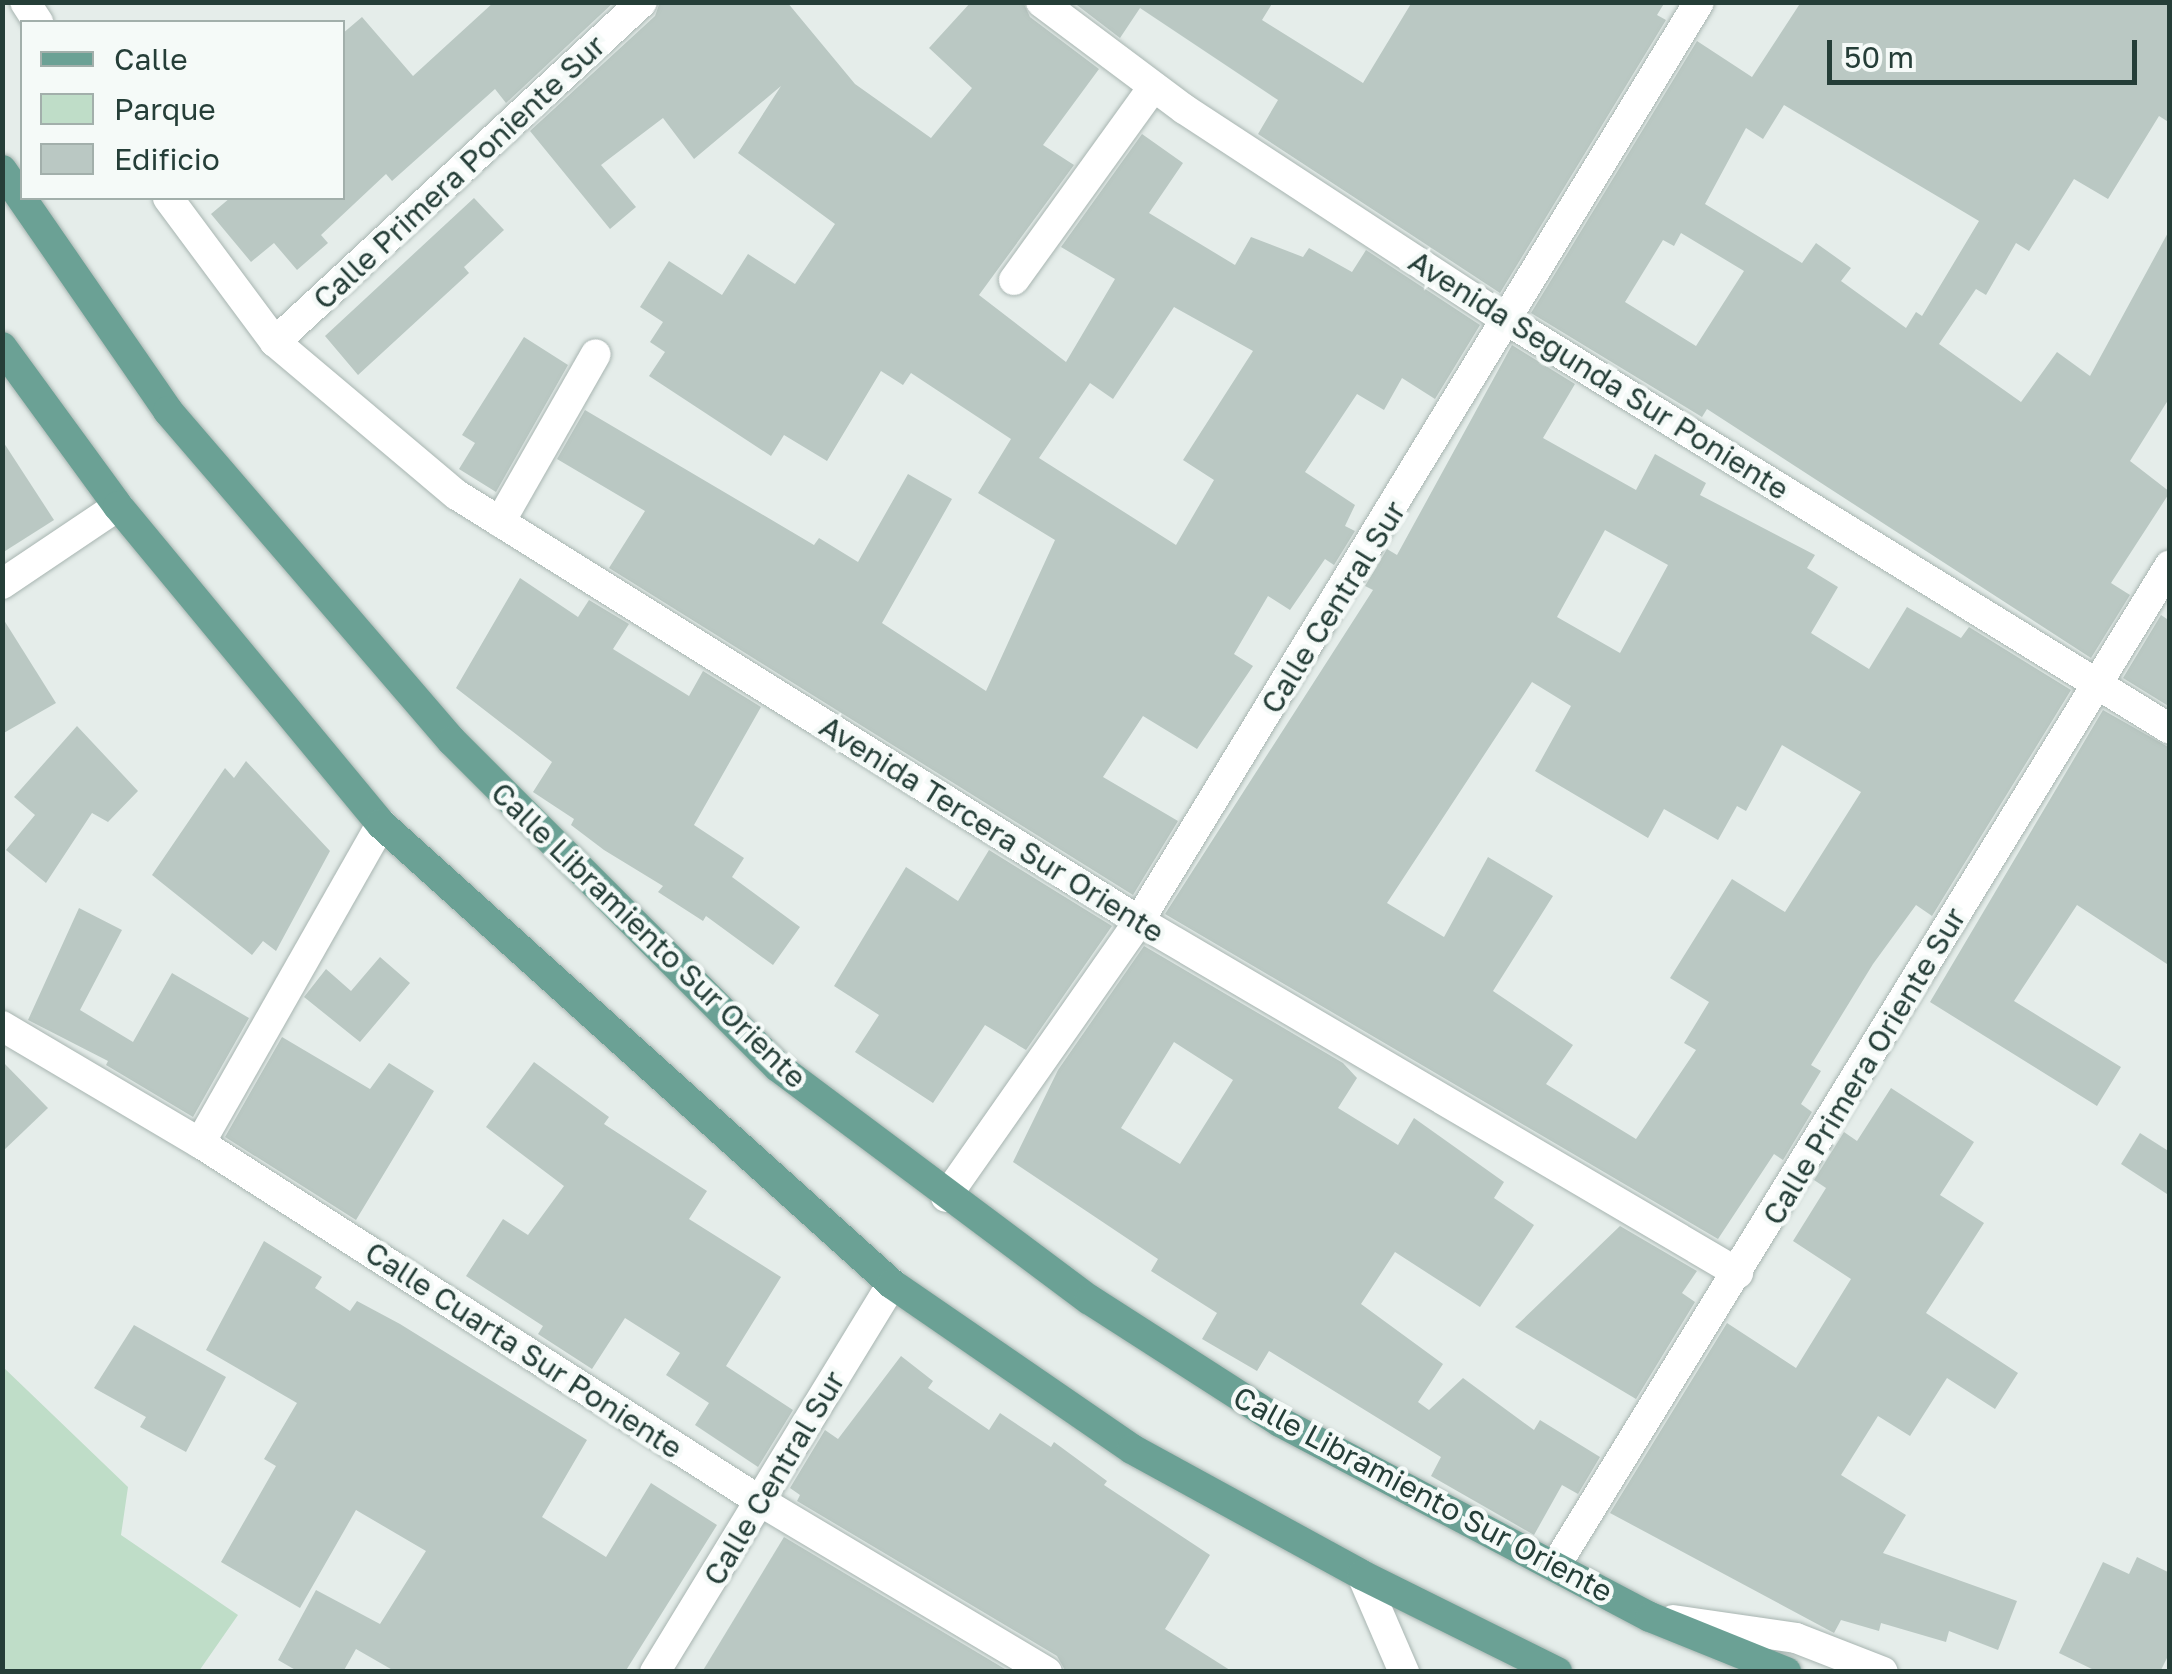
<!DOCTYPE html>
<style>
body{margin:0}
#map{position:relative;width:2172px;height:1674px;overflow:hidden;background:#e5edea;font-family:"Golos Text",sans-serif}
div>[style]{position:absolute}
[style*='--x']{left:calc(var(--x)*1px);top:calc(var(--y)*1px);width:calc(var(--w)*1px);rotate:calc(var(--a)*1deg)}
.green>*{inset:0;background:#bfddc8}
.building>*{inset:0;background:#bac8c3}
.roads{filter:drop-shadow(0 0 2px #a8b5b1) drop-shadow(0 0 2px #a8b5b1)}
.street>*{height:30px;margin:-15px;padding:0 15px;transform-origin:15px;border-radius:15px;background:#fff}
.primary>*{height:30px;margin:-15px;padding:0 15px;transform-origin:15px;border-radius:15px;background:#6ba195}
span{translate:-50% -50%;white-space:nowrap;text-align:center;line-height:1.15;-webkit-text-stroke:9px #f5faf8;paint-order:stroke}
.street-label{font-size:30px;color:#253e38}
.frame{position:absolute;inset:0;border:5px solid #253e38;pointer-events:none}
.legend{position:absolute;left:20px;top:20px;width:325px;height:180px;box-sizing:border-box;background:#f5faf8;border:2px solid #a2afab;margin:0;padding:12px 18px;list-style:none;font-size:30px;color:#253e38}
.legend li{display:flex;align-items:center;gap:20px;height:50px}
.legend b{width:50px;border:2px solid #a2afab}
.scale{position:absolute;left:1827px;top:40px;width:310px;height:45px;box-sizing:border-box;border:5px solid #253e38;border-top:0;padding-left:12px;font-size:30px;line-height:35px;white-space:nowrap;color:#253e38;-webkit-text-stroke:8px #f5faf8;paint-order:stroke}
</style>
<div id="map">
<div class="green">
<i style="clip-path:polygon(2px 1366px,128px 1487px,121px 1535px,238px 1615px,199px 1671px,3px 1671px)"></i>
</div>
<div class="building">
<i style="clip-path:polygon(494px 2px,614px 2px,506px 103px,495px 89px,392px 181px,386px 174px,321px 235px,328px 243px,297px 270px,274px 243px,251px 262px,211px 214px,230px 198px,342px 198px,342px 34px,362px 17px,413px 76px)"></i>
<i style="clip-path:polygon(evenodd,660px 2px,787px 2px,855px 84px,931px 138px,972px 88px,929px 48px,971px 2px,1023px 2px,1030px 17px,1099px 69px,1043px 145px,1074px 165px,979px 295px,1066px 362px,1115px 279px,1061px 247px,1142px 134px,1183px 163px,1149px 213px,1235px 265px,1251px 237px,1303px 257px,1309px 248px,1352px 272px,1366px 250px,1480px 325px,1435px 399px,1402px 378px,1384px 410px,1357px 394px,1305px 472px,1355px 505px,1345px 526px,1355px 531px,1334px 565px,1325px 559px,1290px 610px,1268px 596px,1234px 654px,1253px 666px,1197px 749px,1143px 716px,1103px 777px,1178px 821px,1133px 895px,609px 568px,645px 511px,557px 459px,585px 410px,814px 545px,819px 538px,858px 562px,908px 474px,952px 499px,882px 623px,986px 691px,1055px 540px,978px 493px,1011px 439px,911px 373px,903px 385px,881px 371px,827px 461px,784px 435px,771px 456px,649px 376px,665px 352px,650px 342px,663px 322px,640px 307px,669px 261px,722px 295px,748px 254px,795px 284px,835px 224px,738px 153px,781px 86px,694px 159px,663px 118px,601px 165px,636px 207px,610px 229px,530px 131px,655px 16px,660px 2px,1174px 307px,1253px 351px,1183px 460px,1214px 480px,1176px 545px,1039px 458px,1090px 383px,1113px 399px,1174px 307px)"></i>
<i style="clip-path:polygon(1073px 2px,1273px 2px,1262px 20px,1363px 83px,1412px 2px,1665px 2px,1657px 15px,1666px 20px,1500px 293px,1258px 134px,1278px 100px,1140px 8px,1120px 38px)"></i>
<i style="clip-path:polygon(evenodd,1801px 2px,2170px 2px,2170px 123px,2159px 116px,2108px 199px,2074px 179px,2029px 251px,2016px 243px,1986px 295px,1976px 289px,1939px 344px,2021px 402px,2057px 352px,2090px 376px,2170px 229px,2170px 397px,2130px 461px,2170px 492px,2111px 583px,2130px 595px,2091px 658px,1707px 409px,1702px 417px,1531px 313px,1697px 41px,1752px 77px,1801px 2px,1784px 105px,1979px 221px,1922px 316px,1916px 312px,1906px 328px,1841px 281px,1851px 268px,1816px 243px,1802px 263px,1705px 204px,1746px 128px,1763px 139px,1784px 105px,1801px 2px,1681px 233px,1744px 271px,1696px 346px,1625px 302px,1663px 240px,1674px 246px,1681px 233px)"></i>
<i style="clip-path:polygon(474px 198px,504px 230px,464px 267px,469px 273px,358px 375px,325px 336px)"></i>
<i style="clip-path:polygon(524px 337px,568px 365px,496px 492px,459px 469px,475px 443px,462px 435px)"></i>
<i style="clip-path:polygon(evenodd,1512px 345px,1575px 384px,1543px 438px,1636px 490px,1655px 454px,1706px 483px,1700px 495px,1815px 555px,1807px 568px,1838px 587px,1811px 633px,1869px 669px,1907px 607px,1961px 638px,1969px 627px,2071px 690px,1932px 916px,1916px 905px,1873px 964px,1811px 1065px,1821px 1071px,1801px 1104px,1812px 1112px,1783px 1160px,1774px 1154px,1718px 1239px,1165px 914px,1373px 590px,1365px 586px,1387px 549px,1397px 555px,1512px 345px,1605px 530px,1668px 565px,1620px 653px,1557px 617px,1605px 530px,1512px 345px,1532px 682px,1571px 706px,1535px 771px,1648px 838px,1664px 809px,1718px 840px,1737px 806px,1746px 811px,1782px 745px,1861px 792px,1785px 912px,1732px 879px,1670px 978px,1709px 1002px,1684px 1043px,1696px 1050px,1636px 1139px,1546px 1084px,1573px 1045px,1493px 991px,1553px 896px,1488px 857px,1444px 937px,1387px 903px,1532px 682px)"></i>
<i style="clip-path:polygon(2px 440px,54px 520px,2px 553px)"></i>
<i style="clip-path:polygon(520px 578px,578px 617px,589px 600px,629px 624px,613px 649px,689px 696px,703px 671px,761px 707px,694px 825px,744px 858px,732px 877px,800px 927px,773px 965px,706px 916px,703px 921px,658px 892px,663px 886px,604px 850px,571px 825px,574px 819px,533px 792px,552px 762px,456px 688px)"></i>
<i style="clip-path:polygon(2161px 615px,2170px 621px,2170px 707px,2123px 678px)"></i>
<i style="clip-path:polygon(2px 617px,56px 703px,2px 734px)"></i>
<i style="clip-path:polygon(2103px 710px,2170px 748px,2170px 966px,2077px 905px,2014px 1001px,2121px 1067px,2097px 1106px,1930px 1002px)"></i>
<i style="clip-path:polygon(77px 726px,138px 791px,108px 822px,92px 813px,46px 883px,6px 850px,35px 815px,14px 797px)"></i>
<i style="clip-path:polygon(246px 761px,330px 851px,276px 951px,263px 941px,252px 955px,152px 875px,225px 768px,234px 778px)"></i>
<i style="clip-path:polygon(989px 850px,1112px 926px,1026px 1050px,985px 1025px,933px 1103px,855px 1052px,879px 1015px,834px 986px,906px 867px,958px 901px)"></i>
<i style="clip-path:polygon(79px 908px,122px 930px,80px 1010px,133px 1042px,172px 973px,249px 1018px,193px 1117px,106px 1065px,108px 1061px,28px 1020px)"></i>
<i style="clip-path:polygon(evenodd,1144px 946px,1343px 1063px,1357px 1078px,1338px 1108px,1398px 1145px,1414px 1118px,1504px 1182px,1494px 1198px,1534px 1225px,1480px 1307px,1395px 1252px,1361px 1304px,1443px 1364px,1418px 1402px,1429px 1410px,1463px 1378px,1534px 1430px,1540px 1420px,1600px 1457px,1578px 1494px,1562px 1485px,1534px 1535px,1431px 1476px,1441px 1457px,1269px 1351px,1257px 1371px,1202px 1339px,1217px 1313px,1151px 1271px,1158px 1259px,1013px 1162px,1058px 1070px,1144px 946px,1174px 1042px,1233px 1080px,1180px 1164px,1121px 1128px,1174px 1042px)"></i>
<i style="clip-path:polygon(380px 957px,410px 983px,360px 1042px,304px 997px,326px 969px,351px 991px)"></i>
<i style="clip-path:polygon(282px 1037px,370px 1089px,389px 1063px,434px 1091px,356px 1220px,225px 1137px)"></i>
<i style="clip-path:polygon(2px 1061px,48px 1108px,2px 1152px)"></i>
<i style="clip-path:polygon(534px 1062px,609px 1117px,604px 1124px,707px 1191px,689px 1219px,781px 1277px,726px 1366px,793px 1410px,758px 1467px,695px 1425px,709px 1403px,666px 1375px,680px 1353px,625px 1318px,592px 1369px,538px 1334px,543px 1326px,466px 1276px,503px 1219px,528px 1235px,564px 1186px,486px 1127px)"></i>
<i style="clip-path:polygon(1891px 1088px,1974px 1142px,1940px 1195px,1984px 1223px,1926px 1313px,2018px 1373px,1995px 1409px,1947px 1378px,1910px 1436px,1878px 1416px,1841px 1475px,1906px 1515px,1883px 1553px,2017px 1601px,1998px 1650px,1949px 1631px,1946px 1642px,1881px 1623px,1879px 1631px,1841px 1620px,1834px 1633px,1610px 1513px,1727px 1323px,1796px 1368px,1851px 1279px,1793px 1241px,1826px 1188px,1814px 1180px,1844px 1132px,1857px 1141px)"></i>
<i style="clip-path:polygon(2140px 1133px,2170px 1152px,2170px 1196px,2121px 1164px)"></i>
<i style="clip-path:polygon(1620px 1226px,1697px 1271px,1682px 1293px,1695px 1302px,1636px 1399px,1515px 1327px)"></i>
<i style="clip-path:polygon(264px 1241px,322px 1277px,315px 1288px,350px 1311px,357px 1301px,400px 1324px,587px 1440px,542px 1517px,606px 1557px,651px 1483px,717px 1525px,625px 1672px,396px 1672px,356px 1649px,343px 1672px,299px 1672px,278px 1660px,316px 1590px,380px 1624px,426px 1551px,356px 1510px,300px 1608px,221px 1562px,276px 1466px,264px 1459px,297px 1403px,206px 1350px)"></i>
<i style="clip-path:polygon(134px 1325px,226px 1377px,186px 1452px,140px 1427px,146px 1417px,94px 1388px)"></i>
<i style="clip-path:polygon(901px 1356px,933px 1381px,928px 1388px,989px 1430px,1000px 1413px,1051px 1447px,1054px 1442px,1107px 1481px,1104px 1485px,1210px 1555px,1165px 1629px,1233px 1672px,1066px 1672px,1057px 1656px,797px 1501px,800px 1495px,790px 1488px,825px 1430px,838px 1439px)"></i>
<i style="clip-path:polygon(784px 1537px,1010px 1672px,702px 1672px)"></i>
<i style="clip-path:polygon(2137px 1557px,2170px 1573px,2170px 1652px,2160px 1672px,2098px 1672px,2059px 1653px,2103px 1562px,2129px 1574px)"></i>
</div>
<div class="roads">
<div class="street">
<i style="--x:25;--y:2;--w:24;--a:57"></i>
<i style="--x:1041;--y:2;--w:179;--a:36.8"></i>
<i style="--x:1184;--y:109;--w:389;--a:33.2"></i>
<i style="--x:1510;--y:322;--w:775;--a:31.66"></i>
<i style="--x:168;--y:198;--w:179;--a:53.4"></i>
<i style="--x:275;--y:342;--w:238;--a:40.1"></i>
<i style="--x:457;--y:495;--w:804;--a:31.99"></i>
<i style="--x:1139;--y:921;--w:695;--a:30.44"></i>
<i style="--x:1014;--y:280;--w:238;--a:-54.2"></i>
<i style="--x:275;--y:342;--w:500;--a:-42.81"></i>
<i style="--x:500;--y:522;--w:193;--a:-60.3"></i>
<i style="--x:2;--y:584;--w:140;--a:-33.9"></i>
<i style="--x:2;--y:1026;--w:230;--a:30.6"></i>
<i style="--x:200;--y:1143;--w:665;--a:32.59"></i>
<i style="--x:760;--y:1501;--w:334;--a:30.8"></i>
<i style="--x:200;--y:1143;--w:367;--a:-60.4"></i>
<i style="--x:946;--y:1197;--w:337;--a:-55"></i>
<i style="--x:1139;--y:921;--w:1076;--a:-58.64"></i>
<i style="--x:1556;--y:1565;--w:1173;--a:-58.45"></i>
<i style="--x:1362;--y:1575;--w:106;--a:66.6"></i>
<i style="--x:1673;--y:1620;--w:124;--a:8.3"></i>
<i style="--x:1796;--y:1638;--w:93;--a:21.3"></i>
<i style="--x:655;--y:1672;--w:455;--a:-58.6"></i>
</div>
<div class="primary">
<i style="--x:2;--y:170;--w:293;--a:55.4"></i>
<i style="--x:168;--y:411;--w:435;--a:49.3"></i>
<i style="--x:452;--y:741;--w:461;--a:45"></i>
<i style="--x:778;--y:1067;--w:389;--a:36.8"></i>
<i style="--x:1090;--y:1300;--w:226;--a:32.7"></i>
<i style="--x:1280;--y:1422;--w:418;--a:27.8"></i>
<i style="--x:1650;--y:1617;--w:147;--a:22"></i>
<i style="--x:2;--y:347;--w:197;--a:53.9"></i>
<i style="--x:118;--y:506;--w:413;--a:50.4"></i>
<i style="--x:381;--y:824;--w:688;--a:41.99"></i>
<i style="--x:892;--y:1284;--w:291;--a:34.5"></i>
<i style="--x:1132;--y:1449;--w:262;--a:28.7"></i>
<i style="--x:1362;--y:1575;--w:218;--a:26.4"></i>
</div>
</div>
<div class="street-label">
<span style="left:459px;top:172px;rotate:-43deg">Calle Primera Poniente Sur</span>
<span style="left:1599px;top:375px;rotate:32deg">Avenida Segunda Sur Poniente</span>
<span style="left:1333px;top:607px;rotate:-58deg">Calle Central Sur</span>
<span style="left:992px;top:829px;rotate:32deg">Avenida Tercera Sur Oriente</span>
<span style="left:649px;top:935px;rotate:44deg">Calle Libramiento Sur Oriente</span>
<span style="left:1864px;top:1066px;rotate:-59deg">Calle Primera Oriente Sur</span>
<span style="left:524px;top:1350px;rotate:33deg">Calle Cuarta Sur Poniente</span>
<span style="left:774px;top:1478px;rotate:-59deg">Calle Central Sur</span>
<span style="left:1423px;top:1494px;rotate:28deg">Calle Libramiento Sur Oriente</span>
</div>
<div class="frame"></div>
<ul class="legend">
<li><b style="height:12px;background:#6ba195"></b>Calle</li>
<li><b style="height:28px;background:#bfddc8"></b>Parque</li>
<li><b style="height:28px;background:#bac8c3"></b>Edificio</li>
</ul>
<div class="scale">50 m</div>
</div>
